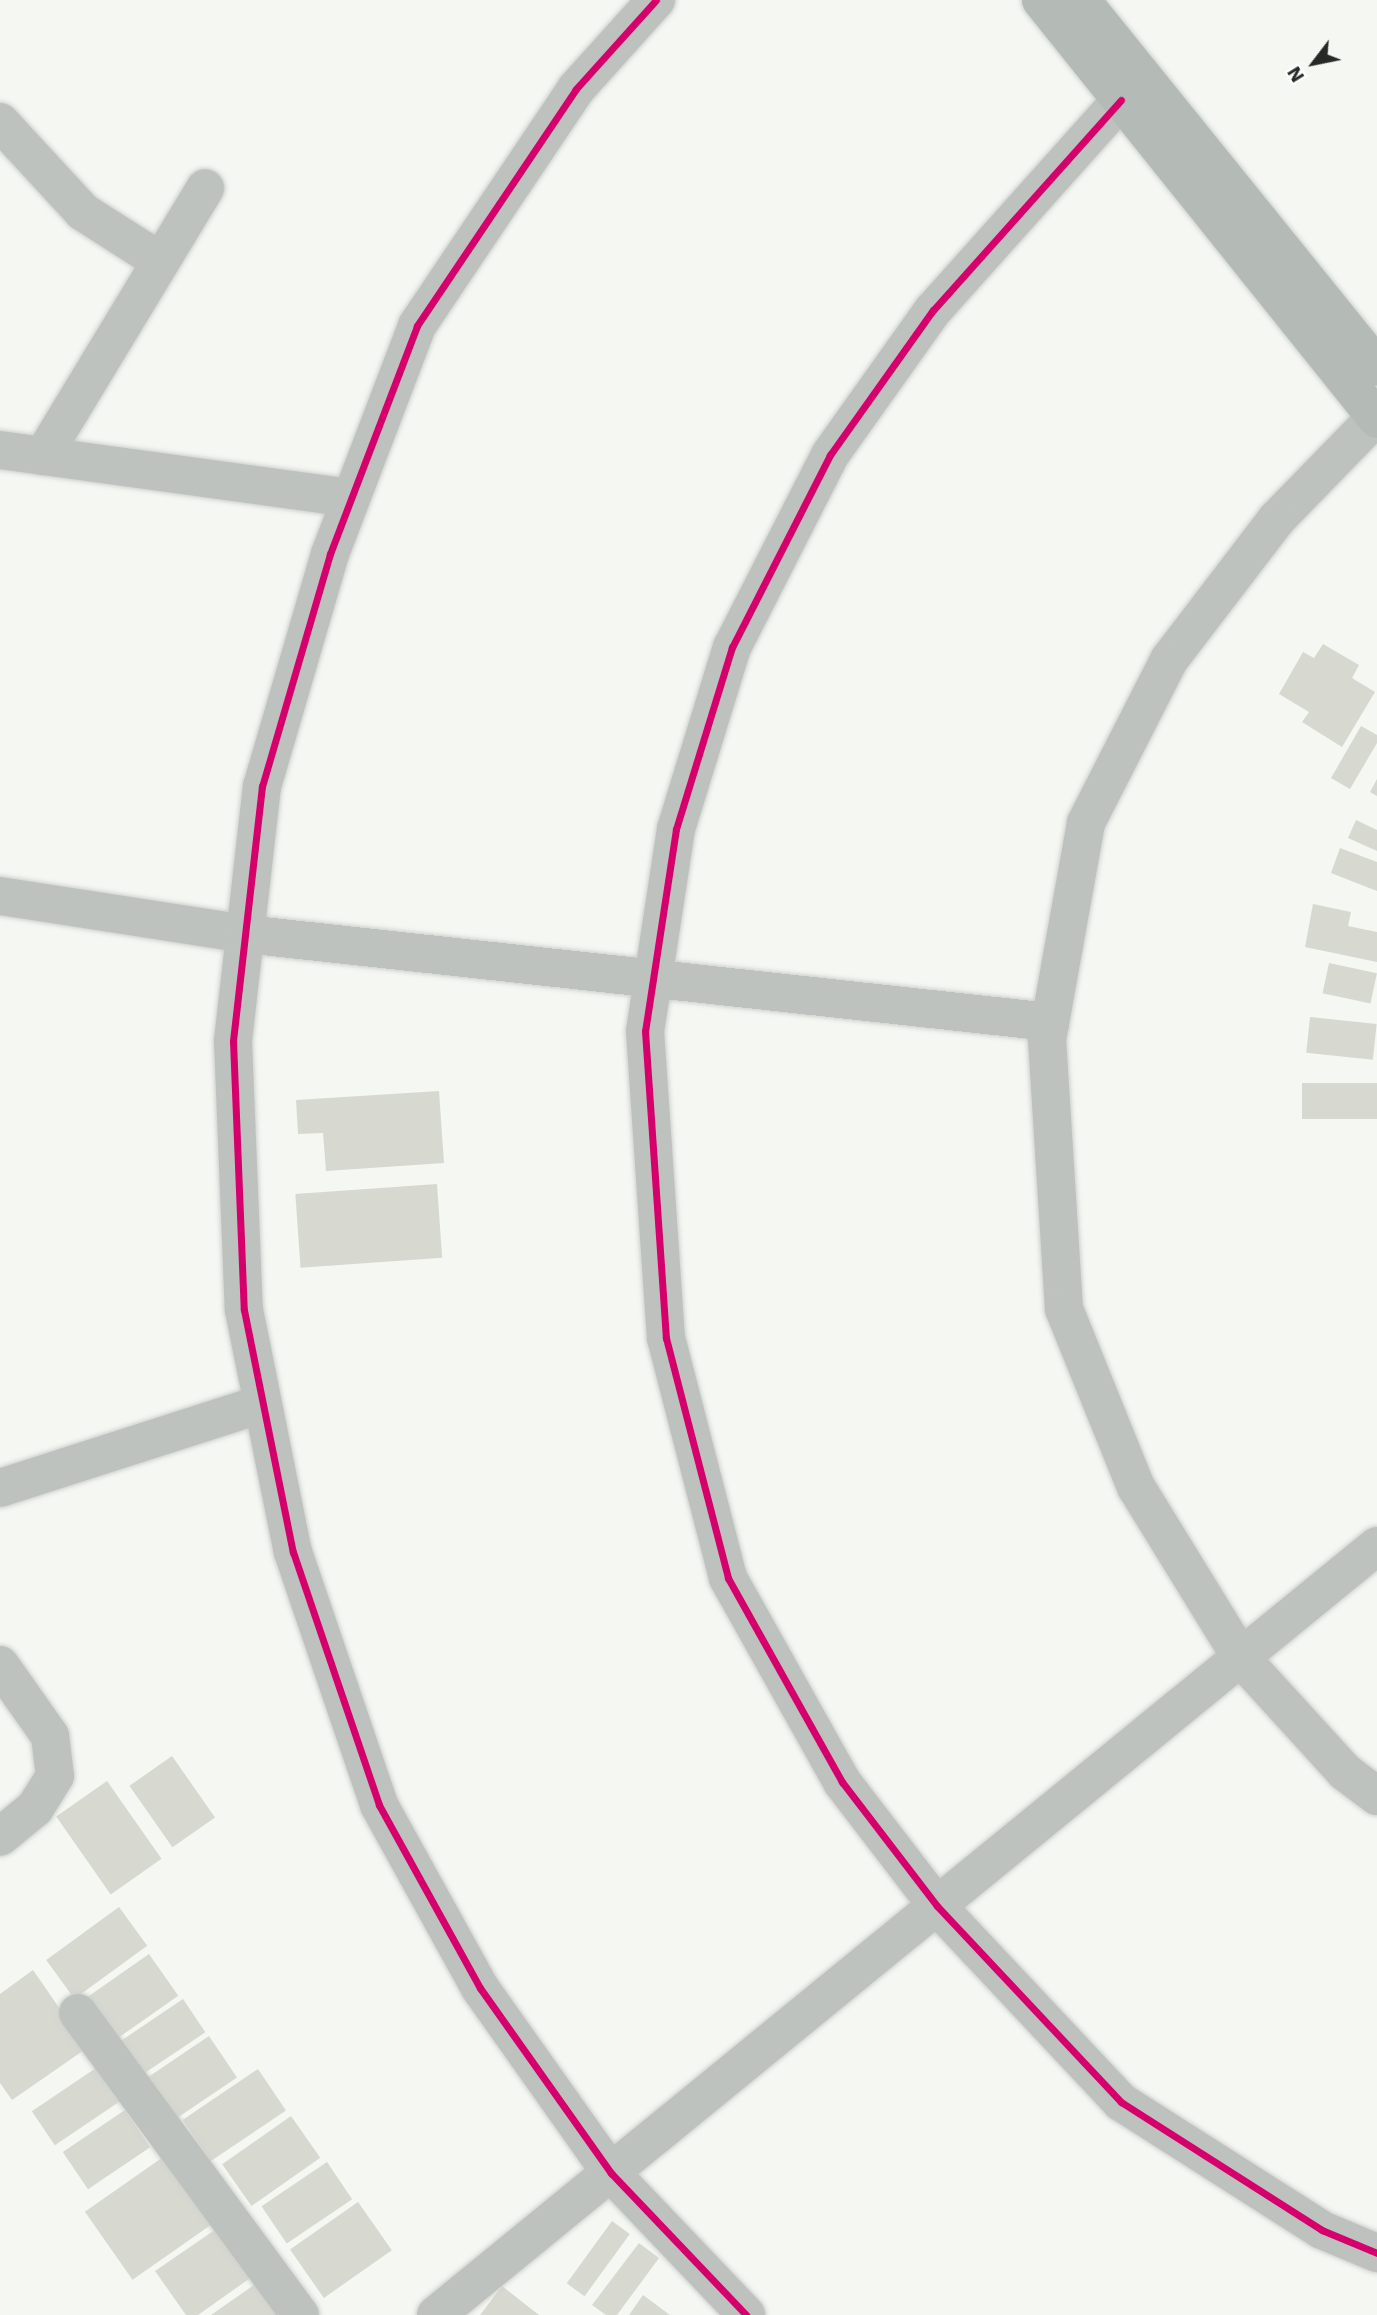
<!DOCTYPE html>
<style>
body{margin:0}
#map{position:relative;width:1377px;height:2315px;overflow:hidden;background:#f4f7f2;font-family:"Work Sans",sans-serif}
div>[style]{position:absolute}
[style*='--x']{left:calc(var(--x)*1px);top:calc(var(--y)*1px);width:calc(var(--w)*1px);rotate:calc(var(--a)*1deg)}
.building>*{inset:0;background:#d7d9d0;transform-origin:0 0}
.roads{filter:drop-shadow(0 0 2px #cfd1ce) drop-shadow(0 0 2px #cfd1ce)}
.minor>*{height:38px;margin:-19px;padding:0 19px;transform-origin:19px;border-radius:19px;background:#bdc2bf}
.major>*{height:38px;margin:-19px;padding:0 19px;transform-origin:19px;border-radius:19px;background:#b4bbb6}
.cycleway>*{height:7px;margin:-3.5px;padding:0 3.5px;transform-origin:3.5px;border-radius:3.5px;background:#d6006c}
span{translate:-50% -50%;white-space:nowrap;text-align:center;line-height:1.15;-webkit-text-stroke:7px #fff;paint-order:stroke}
.north{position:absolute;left:1279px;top:28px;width:70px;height:70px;-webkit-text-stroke:5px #fff;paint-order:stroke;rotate:238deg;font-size:19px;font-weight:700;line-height:28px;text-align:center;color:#272926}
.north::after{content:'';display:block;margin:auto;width:24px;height:32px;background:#272926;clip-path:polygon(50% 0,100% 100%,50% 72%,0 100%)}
</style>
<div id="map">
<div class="building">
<i style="clip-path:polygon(1323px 644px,1359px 665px,1352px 678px,1375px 692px,1342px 747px,1302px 722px,1309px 712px,1279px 694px,1303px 652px,1314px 658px)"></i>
<i style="clip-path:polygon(1361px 726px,1377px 735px,1377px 743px,1350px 789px,1331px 778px)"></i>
<i style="clip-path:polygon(1377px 779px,1377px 796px,1370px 792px)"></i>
<i style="clip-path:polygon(1356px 820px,1377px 830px,1377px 851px,1348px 838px)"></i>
<i style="clip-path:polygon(1340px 848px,1377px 862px,1377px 891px,1331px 873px)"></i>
<i style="clip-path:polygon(1313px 904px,1351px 912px,1348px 926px,1377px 932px,1377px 962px,1305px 947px)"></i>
<i style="left:1329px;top:963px;width:49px;height:31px;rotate:12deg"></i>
<i style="left:1310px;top:1017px;width:67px;height:36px;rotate:6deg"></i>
<i style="left:1377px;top:1083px;width:36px;height:75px;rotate:90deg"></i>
<i style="clip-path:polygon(439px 1091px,444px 1163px,326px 1171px,323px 1133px,298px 1134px,296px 1100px)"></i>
<i style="left:437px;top:1184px;width:74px;height:142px;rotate:86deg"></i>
<i style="left:172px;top:1756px;width:75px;height:52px;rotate:55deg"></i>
<i style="left:107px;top:1781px;width:95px;height:62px;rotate:55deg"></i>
<i style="left:119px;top:1907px;width:48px;height:90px;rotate:54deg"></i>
<i style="left:149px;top:1954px;width:51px;height:79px;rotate:55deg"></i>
<i style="clip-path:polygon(33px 1970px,87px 2048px,12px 2100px,0 2083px,0 1994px)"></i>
<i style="left:183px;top:1999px;width:40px;height:79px;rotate:56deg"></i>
<i style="left:209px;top:2036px;width:50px;height:75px;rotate:56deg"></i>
<i style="left:99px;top:2066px;width:41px;height:81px;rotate:56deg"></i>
<i style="left:258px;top:2069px;width:50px;height:91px;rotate:56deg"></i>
<i style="left:125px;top:2110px;width:45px;height:75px;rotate:56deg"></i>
<i style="left:291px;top:2116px;width:51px;height:84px;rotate:55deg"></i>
<i style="left:166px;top:2155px;width:83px;height:99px;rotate:55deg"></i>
<i style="left:327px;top:2162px;width:45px;height:79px;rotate:56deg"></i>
<i style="left:358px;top:2202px;width:59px;height:83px;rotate:55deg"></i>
<i style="left:612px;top:2221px;width:22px;height:77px;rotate:36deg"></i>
<i style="clip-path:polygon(222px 2225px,256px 2274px,198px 2315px,186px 2315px,155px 2271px)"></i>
<i style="clip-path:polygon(639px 2243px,659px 2258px,617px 2315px,606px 2315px,592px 2305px)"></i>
<i style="clip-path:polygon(264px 2278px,290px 2315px,211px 2315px)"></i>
<i style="clip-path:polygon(502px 2286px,539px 2315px,480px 2315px)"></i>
<i style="clip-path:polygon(643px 2295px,670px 2315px,629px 2315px)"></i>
</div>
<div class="roads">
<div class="minor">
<i style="--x:656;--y:0;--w:120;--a:132"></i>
<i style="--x:576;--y:89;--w:285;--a:123.9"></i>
<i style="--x:417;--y:326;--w:244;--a:110.9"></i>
<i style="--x:330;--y:554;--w:242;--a:106.3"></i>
<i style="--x:262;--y:786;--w:257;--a:96.5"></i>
<i style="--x:233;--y:1041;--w:269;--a:87.7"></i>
<i style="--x:244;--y:1310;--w:247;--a:78.6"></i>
<i style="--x:293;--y:1552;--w:267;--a:71.2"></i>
<i style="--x:379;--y:1805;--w:209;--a:61.1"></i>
<i style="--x:480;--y:1988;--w:227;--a:54.7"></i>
<i style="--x:611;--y:2173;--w:196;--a:46.4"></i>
<i style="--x:1121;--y:100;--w:282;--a:131.8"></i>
<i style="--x:933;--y:310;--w:178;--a:125.4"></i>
<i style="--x:830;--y:455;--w:216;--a:117"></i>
<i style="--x:732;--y:647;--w:190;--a:107.1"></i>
<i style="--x:676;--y:829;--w:204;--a:98.7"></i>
<i style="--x:645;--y:1031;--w:308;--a:86.1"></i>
<i style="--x:666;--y:1338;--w:248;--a:75.5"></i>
<i style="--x:728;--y:1578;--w:234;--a:60.8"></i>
<i style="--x:842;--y:1782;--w:156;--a:52.5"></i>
<i style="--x:937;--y:1906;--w:269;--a:46.8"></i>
<i style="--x:1121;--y:2102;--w:238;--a:32.5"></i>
<i style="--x:1322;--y:2230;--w:60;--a:22.7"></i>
<i style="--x:0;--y:122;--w:122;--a:47.3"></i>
<i style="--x:83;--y:212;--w:91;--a:32.5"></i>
<i style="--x:1377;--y:416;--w:145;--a:134.2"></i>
<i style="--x:1276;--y:520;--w:176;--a:127.4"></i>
<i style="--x:1169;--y:660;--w:183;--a:117"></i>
<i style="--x:1086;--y:823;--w:219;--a:100.2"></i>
<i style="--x:1047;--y:1039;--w:271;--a:86.4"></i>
<i style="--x:1064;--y:1309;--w:192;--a:68"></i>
<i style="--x:1136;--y:1487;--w:201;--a:58.4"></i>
<i style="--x:1241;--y:1658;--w:154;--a:47.6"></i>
<i style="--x:1345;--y:1772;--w:40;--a:37"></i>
<i style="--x:0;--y:450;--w:354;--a:7.8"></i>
<i style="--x:43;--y:456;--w:313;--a:-58.8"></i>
<i style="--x:0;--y:896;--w:248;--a:8.8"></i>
<i style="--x:245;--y:934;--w:810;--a:6.24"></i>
<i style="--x:0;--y:1488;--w:275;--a:-17.8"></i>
<i style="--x:0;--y:1665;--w:87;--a:54.8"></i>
<i style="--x:50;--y:1736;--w:40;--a:82.9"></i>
<i style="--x:55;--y:1776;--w:38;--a:122"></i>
<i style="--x:35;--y:1808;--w:45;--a:140.4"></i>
<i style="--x:78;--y:2013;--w:375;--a:53.7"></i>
<i style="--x:436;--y:2315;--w:1215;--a:-39.26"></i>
</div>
<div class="major">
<i style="--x:1041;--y:0;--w:537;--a:51.27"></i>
<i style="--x:1081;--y:0;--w:471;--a:51.1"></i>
</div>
</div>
<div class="cycleway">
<i style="--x:656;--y:0;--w:120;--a:132"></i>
<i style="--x:576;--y:89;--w:285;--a:123.9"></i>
<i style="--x:417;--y:326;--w:244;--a:110.9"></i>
<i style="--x:330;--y:554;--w:242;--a:106.3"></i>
<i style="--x:262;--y:786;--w:257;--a:96.5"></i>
<i style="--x:233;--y:1041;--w:269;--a:87.7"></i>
<i style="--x:244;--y:1310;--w:247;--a:78.6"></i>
<i style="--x:293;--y:1552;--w:267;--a:71.2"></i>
<i style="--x:379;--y:1805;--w:209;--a:61.1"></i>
<i style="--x:480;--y:1988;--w:227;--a:54.7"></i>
<i style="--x:611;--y:2173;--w:196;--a:46.4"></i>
<i style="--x:1121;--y:100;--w:282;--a:131.8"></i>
<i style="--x:933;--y:310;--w:178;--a:125.4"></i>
<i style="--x:830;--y:455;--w:216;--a:117"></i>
<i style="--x:732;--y:647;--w:190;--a:107.1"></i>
<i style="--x:676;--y:829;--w:204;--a:98.7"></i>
<i style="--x:645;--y:1031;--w:308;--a:86.1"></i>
<i style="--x:666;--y:1338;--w:248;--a:75.5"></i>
<i style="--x:728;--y:1578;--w:234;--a:60.8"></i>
<i style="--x:842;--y:1782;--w:156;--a:52.5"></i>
<i style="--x:937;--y:1906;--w:269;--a:46.8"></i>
<i style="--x:1121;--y:2102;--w:238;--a:32.5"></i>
<i style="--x:1322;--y:2230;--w:60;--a:22.7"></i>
</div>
<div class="north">N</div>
</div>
